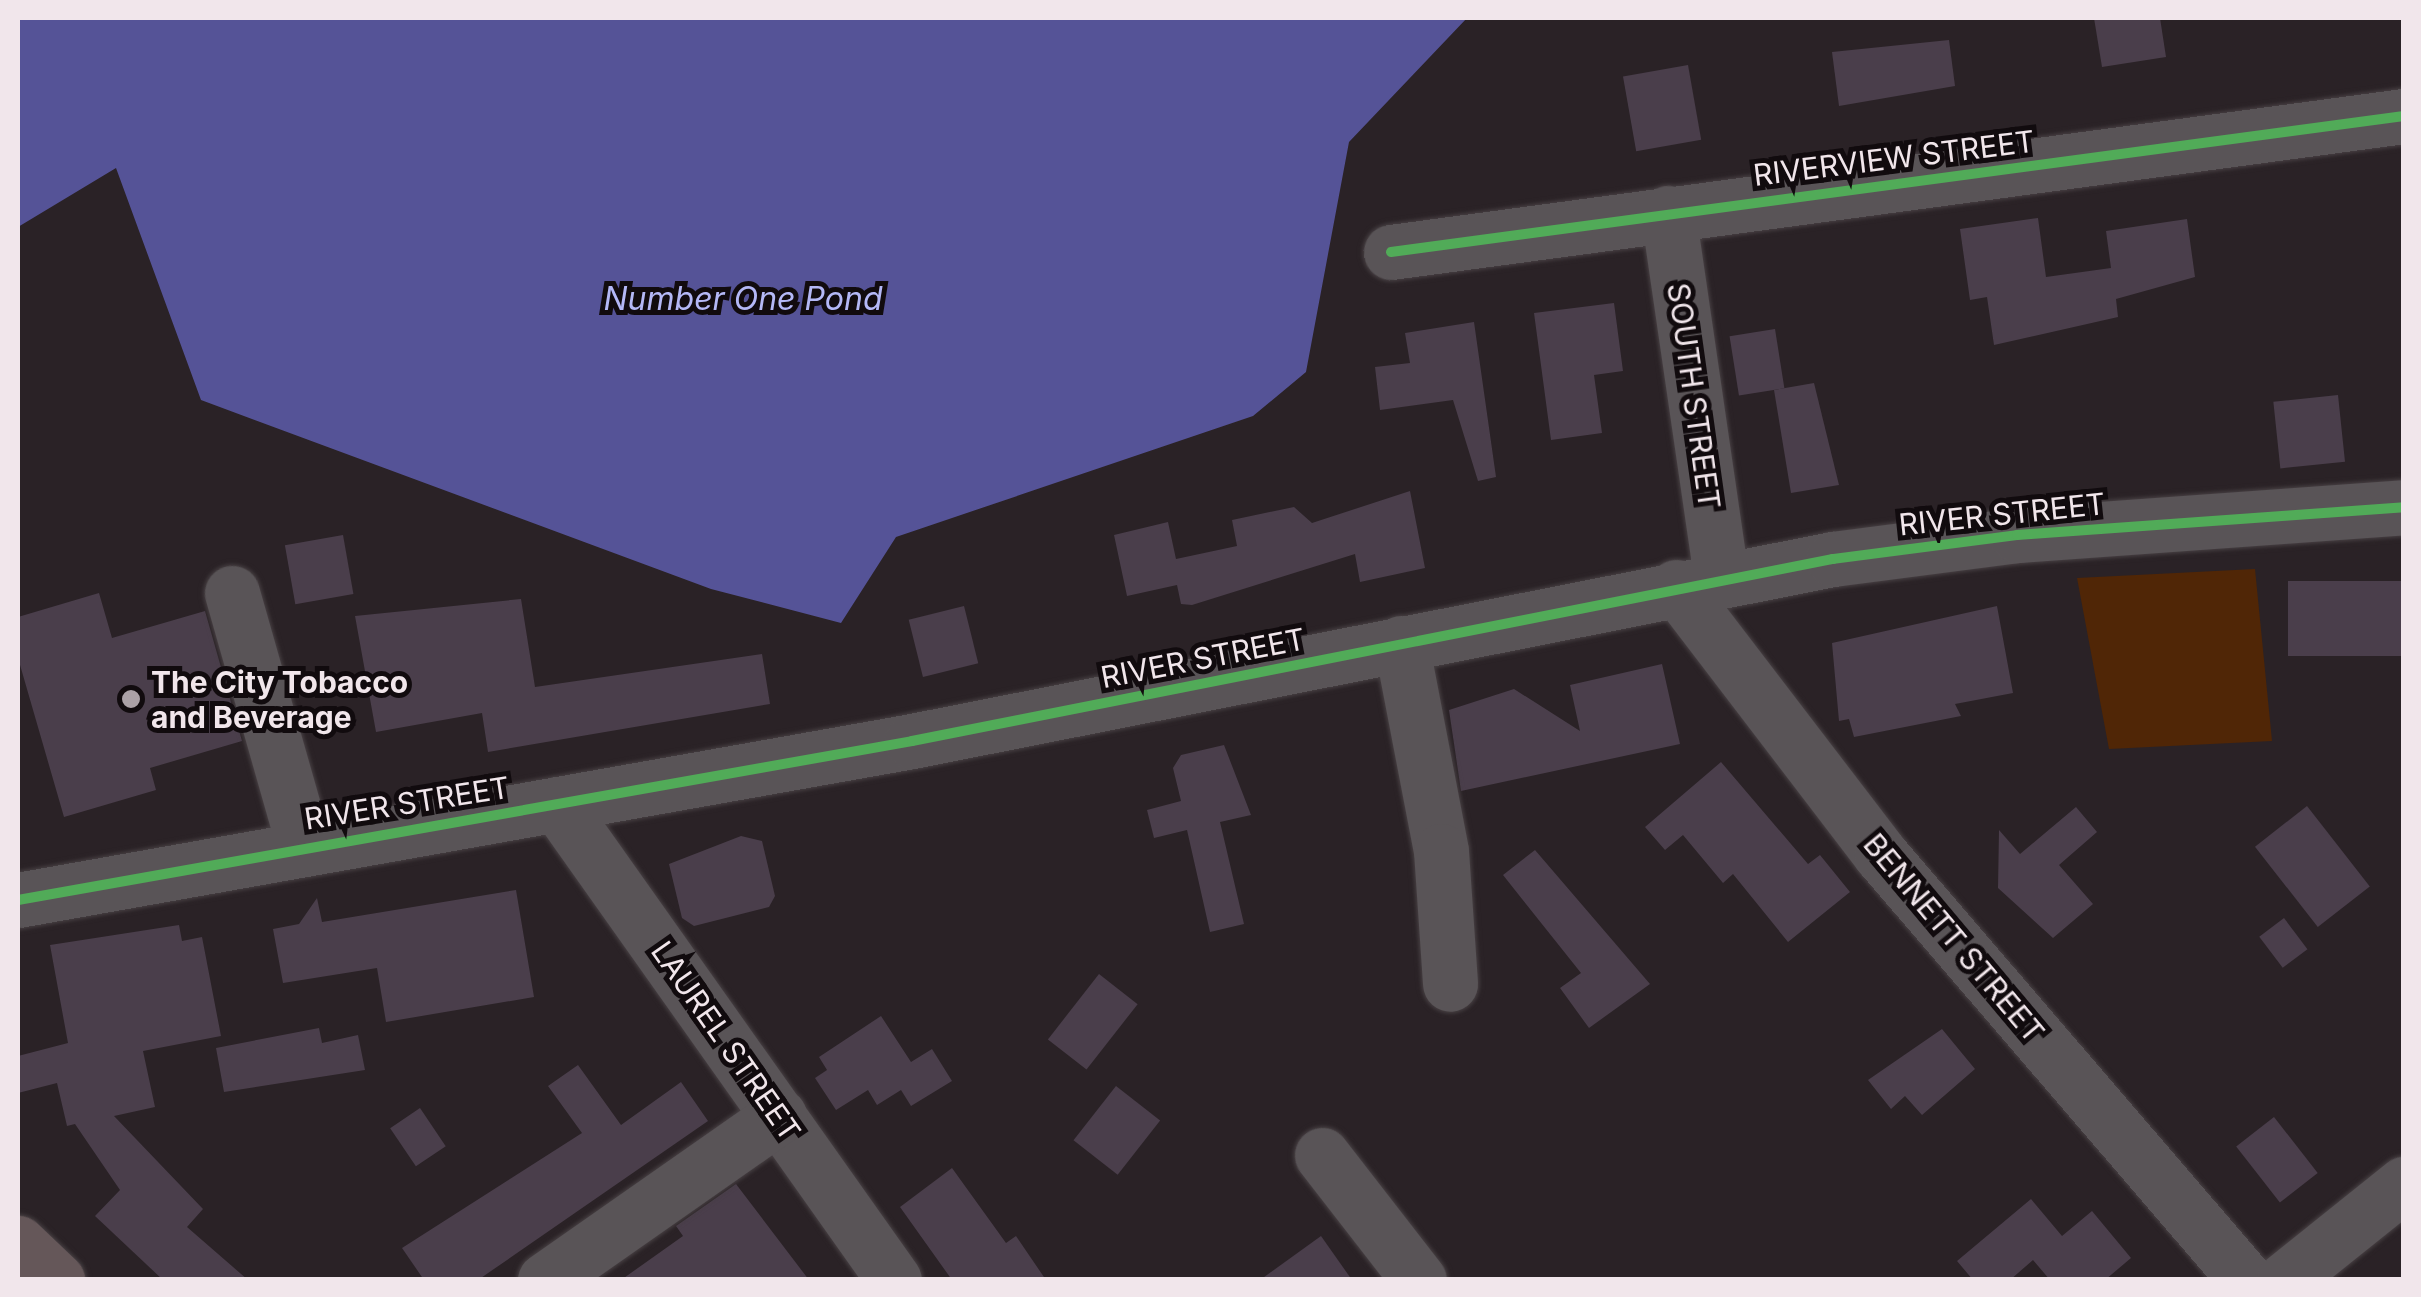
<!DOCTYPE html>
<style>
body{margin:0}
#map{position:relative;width:2421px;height:1297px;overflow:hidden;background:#2a2226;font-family:Inter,sans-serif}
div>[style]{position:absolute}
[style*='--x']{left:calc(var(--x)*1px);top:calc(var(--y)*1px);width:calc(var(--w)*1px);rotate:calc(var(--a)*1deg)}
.green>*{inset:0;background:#502606}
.water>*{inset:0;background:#555397}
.building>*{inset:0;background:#4a3e4b;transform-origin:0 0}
.roads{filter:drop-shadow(0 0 2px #474043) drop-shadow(0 0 2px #474043)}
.minor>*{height:55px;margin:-27.5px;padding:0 27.5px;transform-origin:27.5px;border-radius:27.5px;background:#595457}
.highway>*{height:55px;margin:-27.5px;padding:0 27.5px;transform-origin:27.5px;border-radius:27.5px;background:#655759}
.cycleway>*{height:10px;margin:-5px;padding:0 5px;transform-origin:5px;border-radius:5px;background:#51ab58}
.dots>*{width:28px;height:28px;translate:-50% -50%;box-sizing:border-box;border:5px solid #110b0e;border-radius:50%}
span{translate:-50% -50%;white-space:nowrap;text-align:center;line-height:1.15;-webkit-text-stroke:10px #110b0e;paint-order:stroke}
.street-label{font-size:30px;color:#f1e6eb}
.poi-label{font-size:30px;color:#f1e6eb;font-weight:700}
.left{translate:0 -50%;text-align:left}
.water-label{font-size:32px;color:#b4b8f6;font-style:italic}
.frame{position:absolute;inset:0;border:20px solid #f1e6eb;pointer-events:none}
</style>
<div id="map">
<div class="green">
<i style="clip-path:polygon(2255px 569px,2272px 741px,2109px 749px,2077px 578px)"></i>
</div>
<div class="water">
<i style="clip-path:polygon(18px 18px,1467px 18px,1349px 142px,1306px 372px,1253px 416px,896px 537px,841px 623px,711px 589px,201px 400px,116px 168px,18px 227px)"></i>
</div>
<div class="building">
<i style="clip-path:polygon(2094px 18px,2160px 18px,2166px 57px,2102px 67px)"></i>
<i style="clip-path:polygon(1949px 40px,1955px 86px,1839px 106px,1832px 52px)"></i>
<i style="left:1688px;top:65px;width:76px;height:66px;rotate:80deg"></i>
<i style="clip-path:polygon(2038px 218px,2046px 277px,2111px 268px,2106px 231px,2187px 219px,2195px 277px,2116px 299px,2118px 317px,1994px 345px,1987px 297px,1970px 300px,1960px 229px)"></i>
<i style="clip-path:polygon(1614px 303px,1623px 371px,1594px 375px,1602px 433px,1551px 440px,1534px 313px)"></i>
<i style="clip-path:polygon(1474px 322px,1496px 477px,1478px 481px,1453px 400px,1380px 410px,1375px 367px,1410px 363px,1405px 333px)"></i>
<i style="left:1775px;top:329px;width:60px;height:46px;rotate:81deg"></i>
<i style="clip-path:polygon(1814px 383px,1839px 485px,1791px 493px,1774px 390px)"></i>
<i style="left:2338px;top:395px;width:67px;height:65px;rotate:84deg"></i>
<i style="clip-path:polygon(1410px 491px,1425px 568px,1360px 582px,1355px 554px,1192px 605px,1181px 604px,1177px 585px,1127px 596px,1114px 535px,1168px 522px,1176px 559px,1237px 546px,1232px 520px,1294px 507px,1312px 523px)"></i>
<i style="left:343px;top:535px;width:60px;height:59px;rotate:80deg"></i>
<i style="left:2404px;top:581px;width:75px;height:116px;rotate:90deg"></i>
<i style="clip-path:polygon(99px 593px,112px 638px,205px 611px,242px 741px,150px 768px,156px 790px,64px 817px,18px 658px,18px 617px)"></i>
<i style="clip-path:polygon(521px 599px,535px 687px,762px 654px,770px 704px,488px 752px,482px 713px,376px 732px,355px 616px)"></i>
<i style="left:964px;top:606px;width:59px;height:57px;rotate:76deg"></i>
<i style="clip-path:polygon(1997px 606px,2013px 693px,1955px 704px,1961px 716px,1854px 737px,1849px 719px,1839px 721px,1832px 643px)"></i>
<i style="clip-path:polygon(1662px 664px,1680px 744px,1461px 791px,1449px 710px,1514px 689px,1580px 731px,1570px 685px)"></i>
<i style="clip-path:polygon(1224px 745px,1251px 815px,1220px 822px,1244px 924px,1210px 932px,1187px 830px,1154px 838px,1147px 810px,1181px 801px,1173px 768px,1181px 755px)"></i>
<i style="clip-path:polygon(1721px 762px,1808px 864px,1820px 855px,1850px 892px,1788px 942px,1733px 874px,1723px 883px,1683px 835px,1665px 850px,1645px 827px)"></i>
<i style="left:2307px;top:806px;width:102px;height:66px;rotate:52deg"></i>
<i style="clip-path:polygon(2076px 807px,2097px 832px,2059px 865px,2093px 904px,2053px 938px,1998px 888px,1999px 830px,2020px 854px)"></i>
<i style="clip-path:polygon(741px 836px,762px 841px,775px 896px,769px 907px,694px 926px,682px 918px,669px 864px)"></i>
<i style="clip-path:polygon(1535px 850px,1650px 984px,1589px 1028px,1560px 988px,1581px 973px,1503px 875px)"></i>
<i style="clip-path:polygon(516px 890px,534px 997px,386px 1022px,377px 968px,283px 983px,273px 929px,299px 924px,317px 898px,322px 922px)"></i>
<i style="left:2284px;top:918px;width:39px;height:31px;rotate:53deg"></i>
<i style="clip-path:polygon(179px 925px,182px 941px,202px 937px,221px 1036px,143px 1051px,155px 1107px,114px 1116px,203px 1209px,187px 1227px,248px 1280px,163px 1280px,95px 1216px,120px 1190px,75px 1124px,67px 1126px,57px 1083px,18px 1093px,18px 1056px,68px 1043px,50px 945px)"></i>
<i style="left:1099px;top:974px;width:49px;height:83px;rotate:38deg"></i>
<i style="clip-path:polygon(881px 1016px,911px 1062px,932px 1049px,952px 1081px,911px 1106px,901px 1090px,877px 1105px,868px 1090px,836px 1110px,815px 1078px,827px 1070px,819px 1057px)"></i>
<i style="clip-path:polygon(319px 1028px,322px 1043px,358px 1035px,365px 1070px,224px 1092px,216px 1048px)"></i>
<i style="clip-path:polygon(1942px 1029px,1975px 1069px,1922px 1115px,1905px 1096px,1891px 1109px,1868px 1080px)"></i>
<i style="clip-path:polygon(578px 1065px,621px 1125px,681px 1082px,708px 1121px,478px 1280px,424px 1280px,402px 1248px,582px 1133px,548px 1086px)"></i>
<i style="left:1116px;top:1086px;width:56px;height:69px;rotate:38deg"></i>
<i style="left:420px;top:1108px;width:46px;height:36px;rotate:56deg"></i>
<i style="left:2274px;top:1117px;width:71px;height:48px;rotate:52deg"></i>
<i style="clip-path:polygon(952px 1168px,1006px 1243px,1016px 1236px,1046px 1280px,952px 1280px,900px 1207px)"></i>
<i style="clip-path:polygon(736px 1184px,809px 1280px,621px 1280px,683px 1236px,676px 1226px)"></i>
<i style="clip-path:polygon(2031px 1199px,2062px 1236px,2092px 1211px,2131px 1258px,2105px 1280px,2050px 1280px,2033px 1260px,2010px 1280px,1973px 1280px,1957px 1261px)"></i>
<i style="clip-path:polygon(1321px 1236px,1352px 1280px,1260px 1280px)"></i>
</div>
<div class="roads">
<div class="minor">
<i style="--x:1668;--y:213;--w:369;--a:81.7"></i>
<i style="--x:1391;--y:252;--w:1022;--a:-7.65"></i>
<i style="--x:1676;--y:587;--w:337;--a:52.6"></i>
<i style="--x:1881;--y:855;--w:560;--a:49.34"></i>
<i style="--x:232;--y:593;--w:263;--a:74.1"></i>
<i style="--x:1401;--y:643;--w:212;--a:79.1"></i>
<i style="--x:1441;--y:851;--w:133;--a:86.1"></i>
<i style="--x:557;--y:804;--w:583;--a:54.7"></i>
<i style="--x:18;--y:900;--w:908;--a:-10.08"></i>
<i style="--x:912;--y:741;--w:939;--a:-11.18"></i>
<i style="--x:1833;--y:559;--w:186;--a:-7.4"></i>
<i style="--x:2017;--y:535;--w:388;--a:-4.1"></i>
<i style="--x:1322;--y:1155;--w:158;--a:52.2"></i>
<i style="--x:545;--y:1280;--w:286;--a:-35"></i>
<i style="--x:2284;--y:1280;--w:154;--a:-38.7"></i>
</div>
<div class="highway">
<i style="--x:18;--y:1243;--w:54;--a:43.5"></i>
</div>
</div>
<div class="cycleway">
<i style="--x:1391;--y:252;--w:1022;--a:-7.65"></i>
<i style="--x:18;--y:900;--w:908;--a:-10.08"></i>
<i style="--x:912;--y:741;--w:939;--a:-11.18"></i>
<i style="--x:1833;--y:559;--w:186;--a:-7.4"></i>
<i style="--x:2017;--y:535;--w:388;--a:-4.1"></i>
</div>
<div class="dots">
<i style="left:131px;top:699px;background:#aba1a6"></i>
</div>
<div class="street-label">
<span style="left:1894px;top:158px;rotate:-7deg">RIVERVIEW STREET</span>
<span style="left:1694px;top:396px;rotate:82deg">SOUTH STREET</span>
<span style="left:2002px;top:514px;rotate:-6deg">RIVER STREET</span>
<span style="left:1203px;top:658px;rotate:-11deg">RIVER STREET</span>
<span style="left:407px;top:803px;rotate:-9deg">RIVER STREET</span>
<span style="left:1954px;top:938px;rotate:50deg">BENNETT STREET</span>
<span style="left:726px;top:1041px;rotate:55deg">LAUREL STREET</span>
</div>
<div class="poi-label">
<span class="left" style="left:151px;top:699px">The City Tobacco<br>and Beverage</span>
</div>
<div class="water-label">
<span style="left:743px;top:299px">Number One Pond</span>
</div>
<div class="frame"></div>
</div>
